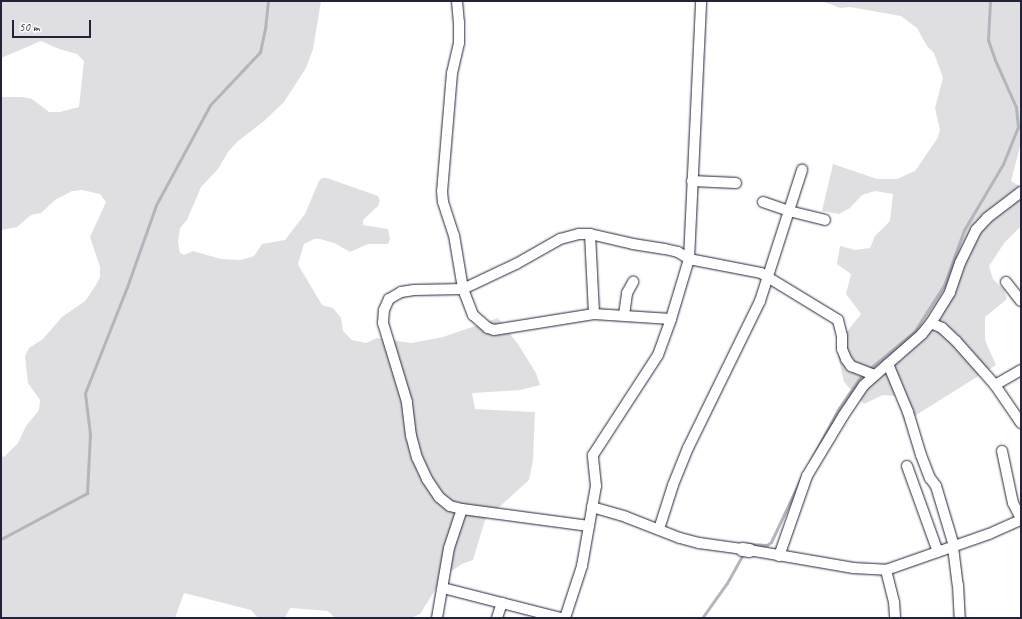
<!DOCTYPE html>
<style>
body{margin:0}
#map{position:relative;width:1022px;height:619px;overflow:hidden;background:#fff;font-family:Caveat,sans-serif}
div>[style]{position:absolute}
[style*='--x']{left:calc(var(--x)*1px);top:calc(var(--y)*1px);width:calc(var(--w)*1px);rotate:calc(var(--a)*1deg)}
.green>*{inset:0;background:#dfdfe2}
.stream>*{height:3px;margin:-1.5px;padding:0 1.5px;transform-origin:1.5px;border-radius:1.5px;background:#b4b4bc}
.roads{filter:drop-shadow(0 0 1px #22223b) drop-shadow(0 0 1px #22223b)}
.street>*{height:10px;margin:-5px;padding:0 5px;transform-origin:5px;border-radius:5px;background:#fff}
.secondary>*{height:13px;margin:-6.5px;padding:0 6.5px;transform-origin:6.5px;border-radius:6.5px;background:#fff}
span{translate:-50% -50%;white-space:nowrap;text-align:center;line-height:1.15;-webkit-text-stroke:3px #fff;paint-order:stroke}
.frame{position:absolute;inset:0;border:2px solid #22223b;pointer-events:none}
.scale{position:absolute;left:12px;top:20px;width:79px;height:18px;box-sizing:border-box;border:2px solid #22223b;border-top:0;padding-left:5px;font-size:12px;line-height:14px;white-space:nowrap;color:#22223b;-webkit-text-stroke:3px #fff;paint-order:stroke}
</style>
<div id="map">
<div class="green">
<i style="clip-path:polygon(1px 1px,321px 1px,313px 49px,306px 68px,284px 102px,264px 121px,237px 142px,228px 152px,218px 169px,201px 187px,187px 220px,180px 228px,178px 242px,180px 253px,184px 255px,193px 251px,221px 259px,241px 260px,254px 256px,262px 244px,285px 240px,305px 214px,319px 181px,322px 178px,327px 178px,378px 196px,380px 201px,378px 206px,363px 220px,363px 225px,388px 229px,390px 239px,388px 244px,368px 244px,350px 252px,334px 243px,320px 239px,314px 239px,304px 244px,298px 264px,300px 268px,322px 305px,333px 308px,341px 318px,343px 331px,352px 340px,366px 343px,377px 338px,411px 343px,443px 337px,498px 318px,518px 344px,536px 373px,540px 385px,520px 390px,472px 393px,475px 409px,535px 412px,533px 460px,529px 480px,485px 520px,473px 560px,462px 564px,444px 576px,420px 614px,411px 618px,335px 618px,328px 611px,290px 608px,285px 618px,258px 618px,251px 610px,184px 593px,175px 618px,1px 618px,1px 456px,4px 457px,18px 443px,26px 426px,39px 410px,40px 400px,28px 383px,25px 356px,29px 348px,43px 339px,62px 317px,85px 301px,96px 285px,100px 277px,100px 267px,90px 237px,106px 202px,100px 194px,82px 190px,72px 191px,55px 200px,41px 213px,31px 215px,17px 227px,1px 230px,1px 97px,23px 97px,32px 99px,49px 112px,60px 112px,79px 107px,84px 61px,77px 54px,59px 49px,41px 41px,1px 58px)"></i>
<i style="clip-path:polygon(822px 1px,1021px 1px,1021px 143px,1011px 181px,1021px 187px,1021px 226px,1005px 242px,989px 266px,993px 279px,1004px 290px,1007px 299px,985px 317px,985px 340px,996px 365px,905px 422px,896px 396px,883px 395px,864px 404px,844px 382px,838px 356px,845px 334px,861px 314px,846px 294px,851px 274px,837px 264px,840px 246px,855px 250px,870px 248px,875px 236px,890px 221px,893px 194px,875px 191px,862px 195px,850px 208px,839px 214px,822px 211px,833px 164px,877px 179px,897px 179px,915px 171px,937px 139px,940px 130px,935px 108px,943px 78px,934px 53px,927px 46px,917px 28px,901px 16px,850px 7px,840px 8px)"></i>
</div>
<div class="stream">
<i style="--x:868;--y:370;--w:60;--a:-39.6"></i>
<i style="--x:914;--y:332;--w:56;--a:-57.4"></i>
<i style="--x:944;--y:285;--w:59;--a:-70"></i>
<i style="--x:964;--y:230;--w:77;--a:-59.4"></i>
<i style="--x:1003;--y:164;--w:40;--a:-68"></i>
<i style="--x:1018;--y:127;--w:20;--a:-96"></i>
<i style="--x:1016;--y:107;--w:51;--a:-114.1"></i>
<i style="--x:995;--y:60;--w:21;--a:-109"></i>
<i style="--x:988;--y:40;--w:39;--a:-87"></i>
<i style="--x:810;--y:462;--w:61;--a:-61.8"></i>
<i style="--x:839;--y:408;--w:42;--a:-55.6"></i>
<i style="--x:1;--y:539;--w:98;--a:-28.1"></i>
<i style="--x:87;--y:493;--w:59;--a:-87.1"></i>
<i style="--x:90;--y:434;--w:41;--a:-97"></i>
<i style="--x:85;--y:393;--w:114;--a:-68.4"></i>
<i style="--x:127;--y:287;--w:87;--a:-70.5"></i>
<i style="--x:156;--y:205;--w:114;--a:-61.6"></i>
<i style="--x:210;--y:105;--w:73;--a:-46.7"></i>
<i style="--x:260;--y:52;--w:24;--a:-78"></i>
<i style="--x:265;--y:29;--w:28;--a:-84"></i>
<i style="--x:748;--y:544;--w:19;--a:3"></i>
<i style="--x:767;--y:545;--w:5;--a:-37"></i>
<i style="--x:771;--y:542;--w:73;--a:-64.8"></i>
<i style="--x:702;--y:618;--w:43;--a:-54.5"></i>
<i style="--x:727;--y:583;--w:35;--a:-61"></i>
</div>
<div class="roads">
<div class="street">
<i style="--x:457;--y:1;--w:21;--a:85"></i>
<i style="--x:459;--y:22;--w:21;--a:90"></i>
<i style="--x:459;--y:43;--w:31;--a:103"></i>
<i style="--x:452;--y:73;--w:118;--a:94.8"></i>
<i style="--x:442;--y:191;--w:11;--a:85"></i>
<i style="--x:443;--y:202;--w:35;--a:72"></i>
<i style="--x:454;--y:235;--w:55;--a:80.5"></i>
<i style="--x:463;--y:289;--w:28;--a:69"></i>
<i style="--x:473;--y:315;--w:20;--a:41"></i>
<i style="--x:488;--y:328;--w:6;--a:18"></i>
<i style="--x:494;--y:330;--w:101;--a:-9.1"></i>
<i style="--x:594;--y:314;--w:77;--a:3.7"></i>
<i style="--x:692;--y:181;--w:44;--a:2.6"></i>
<i style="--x:763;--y:202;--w:28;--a:19"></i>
<i style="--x:789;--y:211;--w:37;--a:14"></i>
<i style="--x:590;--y:234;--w:80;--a:87.1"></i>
<i style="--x:1006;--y:282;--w:24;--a:52"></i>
<i style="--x:624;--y:315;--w:22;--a:-82"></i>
<i style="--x:627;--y:293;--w:13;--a:-61"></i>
<i style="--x:931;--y:323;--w:12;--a:24"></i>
<i style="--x:942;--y:328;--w:19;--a:43"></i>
<i style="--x:956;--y:341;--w:59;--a:48.4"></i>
<i style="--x:888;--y:364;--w:52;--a:67.4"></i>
<i style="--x:908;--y:412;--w:45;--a:73.2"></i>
<i style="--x:921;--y:455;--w:25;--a:69"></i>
<i style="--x:930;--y:478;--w:10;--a:53"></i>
<i style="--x:936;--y:486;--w:63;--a:73.3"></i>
<i style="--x:1021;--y:370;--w:30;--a:150"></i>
<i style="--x:995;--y:385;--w:46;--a:55.6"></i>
<i style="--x:1002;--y:451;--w:53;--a:78.1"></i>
<i style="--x:1013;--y:503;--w:18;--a:63"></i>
<i style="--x:907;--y:466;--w:91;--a:70.2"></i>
<i style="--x:592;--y:507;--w:35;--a:16"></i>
<i style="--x:626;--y:517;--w:58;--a:21.3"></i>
<i style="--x:680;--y:538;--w:20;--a:15"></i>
<i style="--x:699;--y:543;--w:43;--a:7.9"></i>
<i style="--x:589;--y:526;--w:128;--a:-172.4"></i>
<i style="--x:462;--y:509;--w:12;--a:-166"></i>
<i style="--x:450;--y:506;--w:14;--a:-141"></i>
<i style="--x:439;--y:497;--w:22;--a:-124"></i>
<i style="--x:427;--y:479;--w:23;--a:-115"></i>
<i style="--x:417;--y:458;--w:23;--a:-105"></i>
<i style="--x:411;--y:436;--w:34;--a:-97"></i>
<i style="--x:407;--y:402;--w:83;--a:-106.9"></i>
<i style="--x:383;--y:323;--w:13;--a:-86"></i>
<i style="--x:384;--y:310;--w:12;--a:-66"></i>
<i style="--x:389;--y:299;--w:14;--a:-30"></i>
<i style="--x:401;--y:292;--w:13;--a:-9"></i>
<i style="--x:414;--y:290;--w:49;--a:-1.2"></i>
<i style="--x:463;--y:289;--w:59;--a:-25.3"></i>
<i style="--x:516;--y:264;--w:51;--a:-29.6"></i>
<i style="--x:560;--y:239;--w:20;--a:-15"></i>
<i style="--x:579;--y:234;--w:11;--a:0"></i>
<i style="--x:590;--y:234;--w:44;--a:13.1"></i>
<i style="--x:633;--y:244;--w:32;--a:9"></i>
<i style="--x:665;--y:249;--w:13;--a:13"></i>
<i style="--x:678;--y:252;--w:13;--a:32"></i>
<i style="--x:689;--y:259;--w:73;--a:11"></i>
<i style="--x:761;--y:273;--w:90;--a:31.4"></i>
<i style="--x:838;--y:320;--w:16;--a:76"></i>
<i style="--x:842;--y:336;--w:13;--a:90"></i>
<i style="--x:842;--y:349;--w:11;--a:68"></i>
<i style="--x:846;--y:359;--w:9;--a:54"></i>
<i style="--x:851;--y:366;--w:25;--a:21"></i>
<i style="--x:659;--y:529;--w:46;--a:-72.3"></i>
<i style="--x:673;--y:485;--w:40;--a:-68"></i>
<i style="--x:688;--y:448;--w:164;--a:-63.9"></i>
<i style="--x:760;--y:301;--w:138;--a:-72.2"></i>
<i style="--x:953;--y:547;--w:38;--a:83"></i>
<i style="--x:958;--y:585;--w:33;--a:87"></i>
<i style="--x:749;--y:550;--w:106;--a:9.8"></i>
<i style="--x:853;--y:568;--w:33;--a:3"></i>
<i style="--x:886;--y:570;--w:109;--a:-19.3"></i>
<i style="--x:989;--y:534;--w:35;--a:-24"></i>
<i style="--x:779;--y:556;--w:85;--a:-70.7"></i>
<i style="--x:807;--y:476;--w:70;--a:-59"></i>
<i style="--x:843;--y:416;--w:37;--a:-56"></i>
<i style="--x:864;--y:385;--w:77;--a:-41.3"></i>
<i style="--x:922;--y:334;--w:14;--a:-51"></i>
<i style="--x:931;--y:323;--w:36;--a:-58"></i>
<i style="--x:950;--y:292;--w:31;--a:-71"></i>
<i style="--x:960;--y:263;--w:37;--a:-64"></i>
<i style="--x:976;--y:230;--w:16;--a:-47"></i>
<i style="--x:987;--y:218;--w:43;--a:-37.4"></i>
<i style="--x:886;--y:570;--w:33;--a:76"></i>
<i style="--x:894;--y:602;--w:16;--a:86"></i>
<i style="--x:443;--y:588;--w:61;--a:14.3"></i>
<i style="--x:437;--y:618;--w:71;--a:-80.3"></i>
<i style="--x:449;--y:548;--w:41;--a:-71.6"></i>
<i style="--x:497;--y:618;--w:16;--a:-72"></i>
<i style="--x:502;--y:603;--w:61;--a:14.3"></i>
<i style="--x:565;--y:618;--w:55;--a:-71.9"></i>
<i style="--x:582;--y:566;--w:81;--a:-80.1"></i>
<i style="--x:596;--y:486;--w:31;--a:-96"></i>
<i style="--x:593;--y:455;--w:119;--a:-57"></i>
<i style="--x:658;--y:355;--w:38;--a:-70"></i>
<i style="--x:671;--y:319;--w:63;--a:-73.3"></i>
<i style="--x:689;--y:259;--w:258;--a:-87.3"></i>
</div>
<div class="secondary">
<i style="--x:742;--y:549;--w:7;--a:8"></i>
</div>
</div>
<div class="frame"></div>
<div class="scale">50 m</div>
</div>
